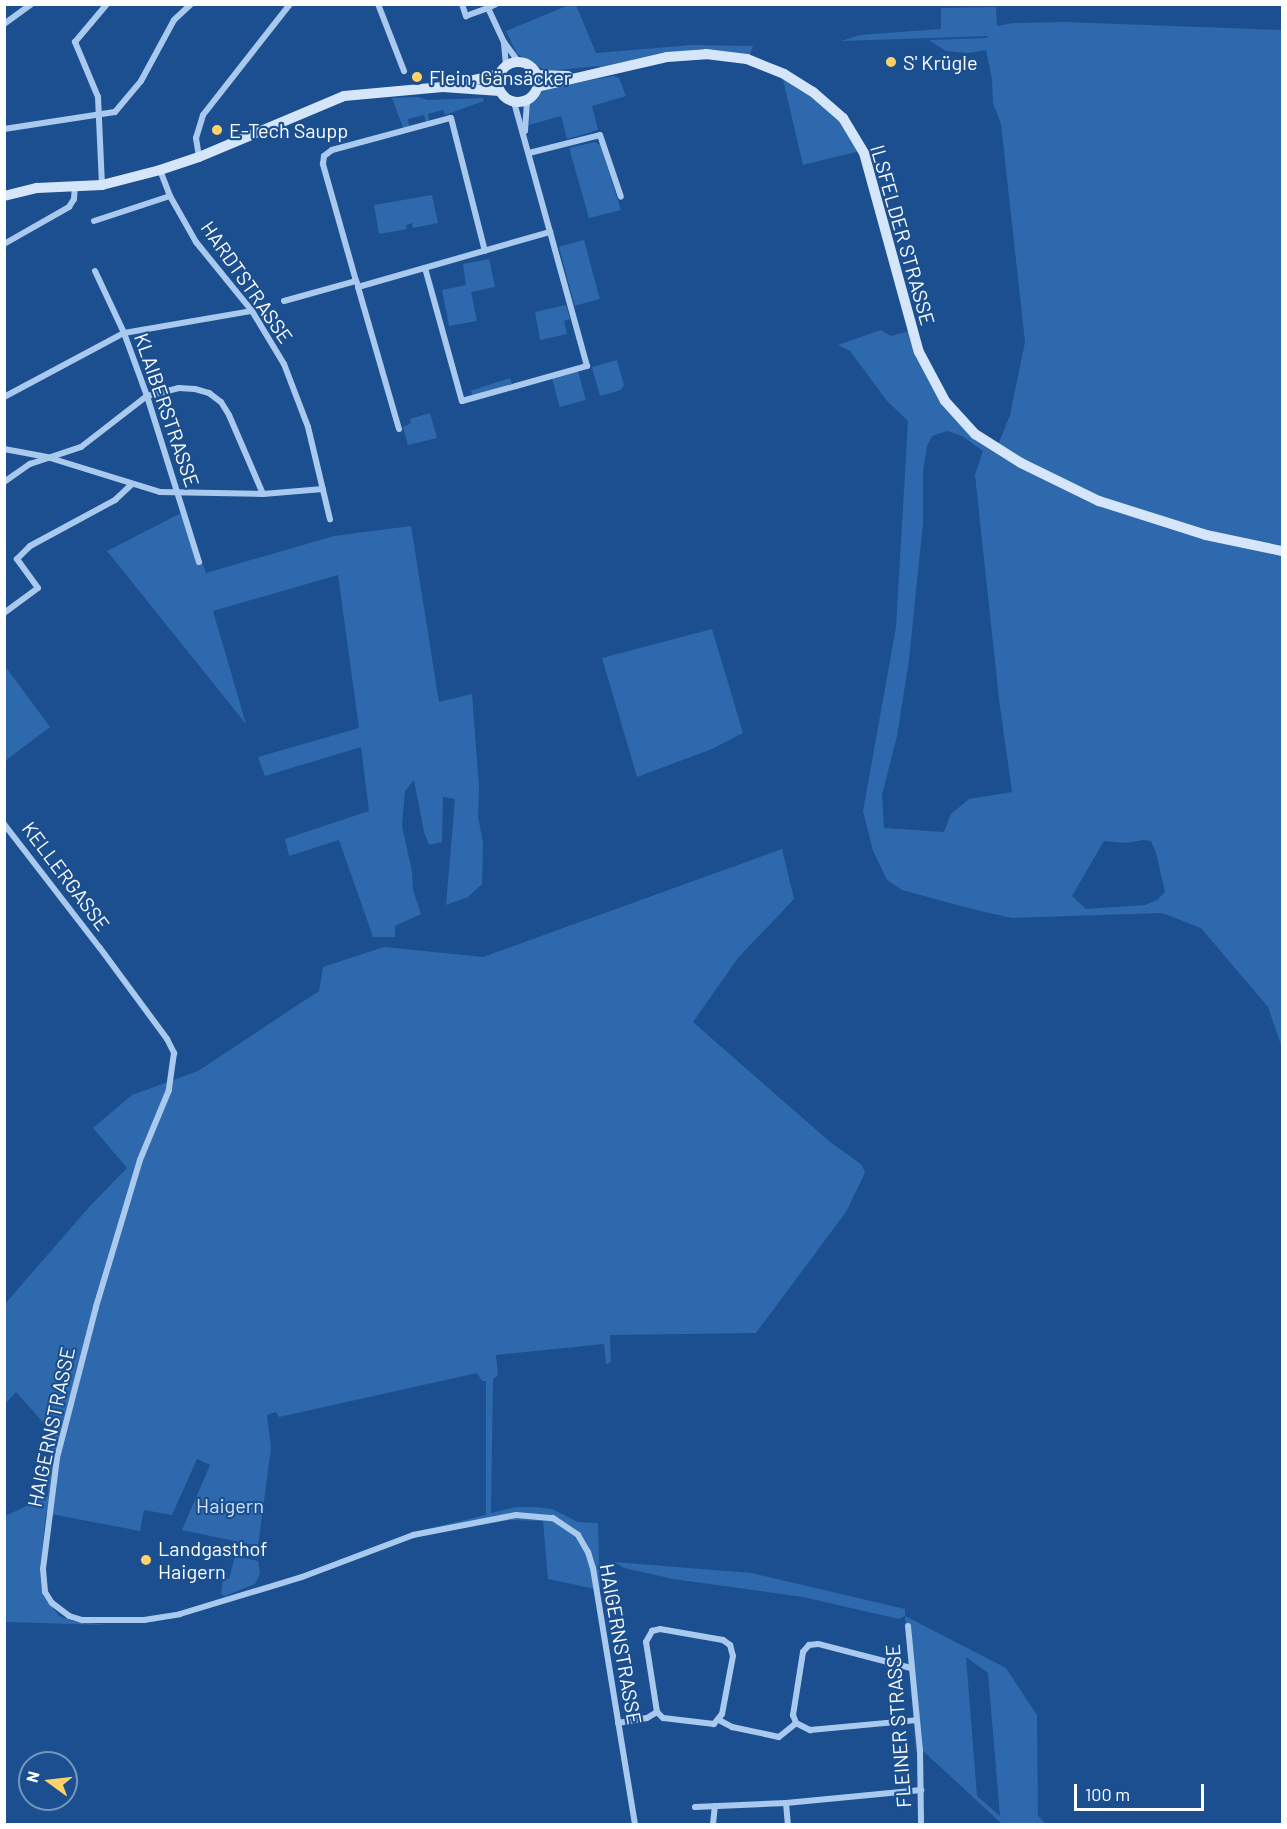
<!DOCTYPE html>
<meta charset="utf-8">
<style>
body{margin:0}
#map{position:relative;width:1287px;height:1829px;overflow:hidden;background:#1b4f8f;font-family:Barlow,sans-serif}
div>[style]{position:absolute}
[style*='--x']{left:calc(var(--x)*1px);top:calc(var(--y)*1px);width:calc(var(--w)*1px);rotate:calc(var(--a)*1deg)}
.green>*{inset:0;background:#2e69ad;transform-origin:0 0}
.minor>*{height:6px;margin:-3px;padding:0 3px;transform-origin:3px;border-radius:3px;background:#a9c9ee}
.secondary>*{height:10px;margin:-5px;padding:0 5px;transform-origin:5px;border-radius:5px;background:#d6e6fa}
.secondary>.ring{margin:-5px;padding:0;box-sizing:content-box;background:none;border:10px solid #d6e6fa;border-radius:50%}
.dots>*{width:16px;height:16px;translate:-50% -50%;box-sizing:border-box;border:3px solid #1b4f8f;border-radius:50%}
span{translate:-50% -50%;white-space:nowrap;text-align:center;line-height:1.15;-webkit-text-stroke:4.5px #1b4f8f;paint-order:stroke}
.poi-label{font-size:20px;color:#fff}
.left{translate:0 -50%;text-align:left}
.street-label{font-size:20px;color:#fff}
.park-label{font-size:20px;color:#cfe3fa}
.frame{position:absolute;inset:0;border:6px solid #fff;pointer-events:none}
.north{position:absolute;left:18px;top:1751px;width:60px;height:60px;box-sizing:border-box;background:#1b4f8f;border:2px solid #7695bc;border-radius:50%;rotate:285deg;font-size:16px;font-weight:700;line-height:24px;text-align:center;color:#fff}
.north::after{content:'';display:block;margin:auto;width:21px;height:27px;background:#ffd166;clip-path:polygon(50% 0,100% 100%,50% 72%,0 100%)}
.scale{position:absolute;left:1074px;top:1784px;width:130px;height:27px;box-sizing:border-box;border:3px solid #fff;border-top:0;padding-left:8px;font-size:18px;line-height:21px;white-space:nowrap;color:#fff;-webkit-text-stroke:4px #1b4f8f;paint-order:stroke}
</style>
<div id="map">
<div class="green">
<i style="clip-path:polygon(569px 5px,576px 5px,596px 53px,692px 45px,753px 46px,749px 57px,707px 53px,601px 70px,599px 66px,546px 71px,517px 54px,506px 31px)"></i>
<i style="clip-path:polygon(evenodd,996px 7px,997px 26px,1013px 23px,1067px 22px,1282px 30px,1282px 1048px,1268px 1007px,1201px 928px,1162px 913px,1012px 918px,976px 910px,902px 890px,887px 880px,873px 851px,863px 811px,896px 627px,908px 421px,887px 401px,850px 351px,838px 345px,881px 330px,891px 336px,909px 331px,947px 400px,977px 432px,998px 445px,1010px 415px,1025px 342px,1001px 124px,993px 103px,992px 79px,986px 50px,968px 53px,946px 51px,929px 40px,987px 38px,988px 36px,841px 41px,860px 35px,941px 29px,941px 8px,996px 7px,947px 431px,962px 436px,983px 451px,975px 475px,999px 699px,1012px 792px,969px 799px,951px 814px,944px 832px,884px 828px,882px 795px,897px 736px,909px 660px,923px 523px,923px 472px,927px 446px,932px 436px,947px 431px,996px 7px,1143px 840px,1151px 841px,1156px 853px,1165px 892px,1157px 900px,1145px 905px,1086px 909px,1072px 896px,1104px 841px,1126px 843px,1143px 840px)"></i>
<i style="clip-path:polygon(782px 75px,842px 120px,860px 151px,803px 165px)"></i>
<i style="clip-path:polygon(614px 76px,619px 78px,626px 96px,592px 106px,598px 130px,567px 139px,561px 116px,529px 125px,530px 104px,543px 91px,552px 87px)"></i>
<i style="clip-path:polygon(418px 97px,428px 100px,483px 98px,484px 101px,445px 115px,443px 110px,428px 114px,429px 120px,426px 122px,424px 115px,408px 119px,409px 126px,403px 128px,392px 98px)"></i>
<i style="clip-path:polygon(595px 142px,600px 145px,621px 210px,589px 218px,569px 148px)"></i>
<i style="clip-path:polygon(432px 195px,438px 223px,413px 228px,412px 223px,406px 225px,407px 229px,379px 234px,374px 205px)"></i>
<i style="left:584px;top:240px;width:61px;height:26px;rotate:75deg"></i>
<i style="clip-path:polygon(489px 259px,495px 287px,471px 292px,477px 321px,449px 326px,442px 290px,466px 285px,463px 264px)"></i>
<i style="clip-path:polygon(566px 305px,570px 319px,564px 321px,567px 334px,540px 340px,535px 312px)"></i>
<i style="clip-path:polygon(617px 360px,624px 385px,621px 390px,600px 396px,592px 367px)"></i>
<i style="left:578px;top:371px;width:30px;height:27px;rotate:75deg"></i>
<i style="left:510px;top:378px;width:6px;height:41px;rotate:72deg"></i>
<i style="clip-path:polygon(430px 413px,437px 438px,408px 445px,403px 427px,411px 423px,410px 419px)"></i>
<i style="clip-path:polygon(185px 511px,206px 573px,334px 536px,411px 526px,439px 702px,472px 694px,479px 787px,478px 817px,483px 842px,482px 884px,468px 897px,446px 905px,455px 799px,443px 797px,442px 842px,429px 845px,424px 832px,414px 780px,405px 791px,402px 826px,412px 871px,413px 890px,421px 914px,395px 926px,395px 937px,373px 937px,339px 840px,289px 856px,285px 839px,369px 811px,361px 747px,265px 776px,258px 757px,359px 728px,338px 575px,213px 611px,246px 724px,107px 551px)"></i>
<i style="clip-path:polygon(712px 629px,743px 733px,712px 749px,637px 777px,602px 658px)"></i>
<i style="clip-path:polygon(5px 666px,50px 727px,5px 761px)"></i>
<i style="clip-path:polygon(782px 849px,794px 899px,738px 958px,693px 1022px,829px 1141px,862px 1165px,865px 1173px,846px 1212px,756px 1333px,610px 1335px,611px 1362px,606px 1364px,604px 1344px,496px 1355px,498px 1375px,493px 1379px,491px 1513px,516px 1507px,534px 1507px,552px 1509px,578px 1522px,598px 1523px,600px 1590px,548px 1579px,543px 1521px,510px 1520px,424px 1535px,422px 1530px,486px 1515px,486px 1381px,482px 1381px,477px 1373px,279px 1417px,276px 1412px,267px 1415px,271px 1448px,258px 1546px,182px 1530px,210px 1465px,197px 1459px,172px 1515px,144px 1510px,140px 1531px,46px 1513px,40px 1569px,42px 1594px,59px 1616px,73px 1621px,107px 1625px,5px 1622px,5px 1516px,48px 1496px,49px 1429px,16px 1392px,5px 1404px,5px 1304px,90px 1206px,127px 1168px,93px 1128px,132px 1095px,198px 1071px,319px 991px,323px 967px,384px 947px,483px 957px)"></i>
<i style="clip-path:polygon(235px 1556px,258px 1561px,260px 1574px,255px 1584px,225px 1596px,221px 1594px,223px 1579px,229px 1579px)"></i>
<i style="clip-path:polygon(evenodd,614px 1562px,751px 1573px,905px 1609px,905px 1616px,1006px 1668px,1037px 1715px,1038px 1816px,1046px 1824px,1002px 1824px,923px 1751px,916px 1752px,905px 1616px,899px 1619px,803px 1597px,673px 1579px,624px 1568px,614px 1562px,966px 1657px,988px 1673px,1000px 1816px,977px 1796px,966px 1657px)"></i>
</div>
<div class="minor">
<i style="--x:378;--y:4;--w:72;--a:68.8"></i>
<i style="--x:462;--y:4;--w:13;--a:72"></i>
<i style="--x:466;--y:16;--w:23;--a:-20"></i>
<i style="--x:496;--y:4;--w:9;--a:153"></i>
<i style="--x:488;--y:8;--w:38;--a:65"></i>
<i style="--x:504;--y:42;--w:26;--a:54"></i>
<i style="--x:4;--y:24;--w:34;--a:-36"></i>
<i style="--x:504;--y:43;--w:24;--a:85"></i>
<i style="--x:4;--y:129;--w:112;--a:-8.7"></i>
<i style="--x:115;--y:112;--w:40;--a:-50"></i>
<i style="--x:141;--y:81;--w:69;--a:-61.6"></i>
<i style="--x:174;--y:20;--w:23;--a:-43"></i>
<i style="--x:525;--y:131;--w:31;--a:-86"></i>
<i style="--x:529;--y:153;--w:73;--a:-14.2"></i>
<i style="--x:600;--y:135;--w:65;--a:71.3"></i>
<i style="--x:199;--y:157;--w:19;--a:-99"></i>
<i style="--x:196;--y:138;--w:24;--a:-73"></i>
<i style="--x:203;--y:115;--w:141;--a:-51.9"></i>
<i style="--x:160;--y:170;--w:28;--a:69"></i>
<i style="--x:170;--y:196;--w:53;--a:60.5"></i>
<i style="--x:196;--y:242;--w:89;--a:50.9"></i>
<i style="--x:252;--y:311;--w:62;--a:58.9"></i>
<i style="--x:284;--y:364;--w:67;--a:69.1"></i>
<i style="--x:308;--y:427;--w:95;--a:76.6"></i>
<i style="--x:102;--y:185;--w:88;--a:-92.6"></i>
<i style="--x:98;--y:97;--w:60;--a:-112.7"></i>
<i style="--x:75;--y:42;--w:50;--a:-49.9"></i>
<i style="--x:94;--y:221;--w:80;--a:-18.2"></i>
<i style="--x:4;--y:244;--w:75;--a:-29.6"></i>
<i style="--x:69;--y:207;--w:9;--a:-58"></i>
<i style="--x:74;--y:199;--w:13;--a:-86"></i>
<i style="--x:425;--y:268;--w:138;--a:74.5"></i>
<i style="--x:462;--y:401;--w:56;--a:-15.5"></i>
<i style="--x:516;--y:386;--w:74;--a:-15.7"></i>
<i style="--x:587;--y:366;--w:139;--a:-105.4"></i>
<i style="--x:95;--y:271;--w:68;--a:64.9"></i>
<i style="--x:124;--y:333;--w:67;--a:69.9"></i>
<i style="--x:147;--y:396;--w:174;--a:72.6"></i>
<i style="--x:356;--y:281;--w:122;--a:-105.8"></i>
<i style="--x:323;--y:164;--w:8;--a:-83"></i>
<i style="--x:324;--y:156;--w:10;--a:-37"></i>
<i style="--x:332;--y:150;--w:123;--a:-15.1"></i>
<i style="--x:451;--y:118;--w:137;--a:75.7"></i>
<i style="--x:284;--y:301;--w:75;--a:-15.5"></i>
<i style="--x:356;--y:281;--w:2;--a:63"></i>
<i style="--x:4;--y:397;--w:136;--a:-28.1"></i>
<i style="--x:124;--y:333;--w:130;--a:-9.8"></i>
<i style="--x:399;--y:429;--w:148;--a:-106.1"></i>
<i style="--x:358;--y:287;--w:200;--a:-16"></i>
<i style="--x:550;--y:232;--w:135;--a:-105.5"></i>
<i style="--x:4;--y:449;--w:44;--a:10.5"></i>
<i style="--x:47;--y:457;--w:118;--a:17.2"></i>
<i style="--x:160;--y:492;--w:103;--a:1.1"></i>
<i style="--x:263;--y:494;--w:60;--a:-4.8"></i>
<i style="--x:4;--y:482;--w:32;--a:-35"></i>
<i style="--x:30;--y:464;--w:54;--a:-18.4"></i>
<i style="--x:81;--y:447;--w:83;--a:-37.7"></i>
<i style="--x:147;--y:396;--w:33;--a:-14"></i>
<i style="--x:179;--y:388;--w:16;--a:4"></i>
<i style="--x:195;--y:389;--w:15;--a:16"></i>
<i style="--x:209;--y:393;--w:15;--a:37"></i>
<i style="--x:221;--y:402;--w:15;--a:58"></i>
<i style="--x:229;--y:415;--w:86;--a:66.7"></i>
<i style="--x:4;--y:613;--w:42;--a:-36.3"></i>
<i style="--x:38;--y:588;--w:36;--a:-126"></i>
<i style="--x:17;--y:559;--w:18;--a:-45"></i>
<i style="--x:30;--y:546;--w:97;--a:-28.4"></i>
<i style="--x:115;--y:500;--w:23;--a:-43"></i>
<i style="--x:4;--y:824;--w:157;--a:52.3"></i>
<i style="--x:100;--y:948;--w:113;--a:53.6"></i>
<i style="--x:167;--y:1039;--w:16;--a:63"></i>
<i style="--x:174;--y:1053;--w:37;--a:98"></i>
<i style="--x:169;--y:1090;--w:76;--a:112.5"></i>
<i style="--x:140;--y:1160;--w:153;--a:106.7"></i>
<i style="--x:96;--y:1307;--w:156;--a:104.5"></i>
<i style="--x:57;--y:1458;--w:112;--a:97.2"></i>
<i style="--x:43;--y:1569;--w:23;--a:85"></i>
<i style="--x:45;--y:1592;--w:13;--a:58"></i>
<i style="--x:52;--y:1603;--w:21;--a:37"></i>
<i style="--x:69;--y:1616;--w:14;--a:17"></i>
<i style="--x:82;--y:1620;--w:62;--a:0"></i>
<i style="--x:144;--y:1620;--w:36;--a:-9"></i>
<i style="--x:180;--y:1614;--w:127;--a:-16.9"></i>
<i style="--x:302;--y:1577;--w:119;--a:-20.7"></i>
<i style="--x:413;--y:1535;--w:105;--a:-11"></i>
<i style="--x:516;--y:1515;--w:37;--a:5"></i>
<i style="--x:553;--y:1518;--w:30;--a:34"></i>
<i style="--x:578;--y:1535;--w:20;--a:60"></i>
<i style="--x:588;--y:1552;--w:17;--a:73"></i>
<i style="--x:593;--y:1568;--w:259;--a:80.7"></i>
<i style="--x:908;--y:1626;--w:125;--a:84.5"></i>
<i style="--x:920;--y:1750;--w:74;--a:89.2"></i>
<i style="--x:660;--y:1629;--w:64;--a:9.9"></i>
<i style="--x:723;--y:1640;--w:9;--a:36"></i>
<i style="--x:730;--y:1645;--w:11;--a:75"></i>
<i style="--x:733;--y:1656;--w:59;--a:100.7"></i>
<i style="--x:722;--y:1714;--w:13;--a:129"></i>
<i style="--x:714;--y:1724;--w:51;--a:-173.3"></i>
<i style="--x:663;--y:1718;--w:8;--a:-135"></i>
<i style="--x:657;--y:1712;--w:71;--a:-98.9"></i>
<i style="--x:646;--y:1642;--w:13;--a:-61"></i>
<i style="--x:652;--y:1631;--w:8;--a:-14"></i>
<i style="--x:911;--y:1668;--w:96;--a:-165.5"></i>
<i style="--x:818;--y:1644;--w:9;--a:174"></i>
<i style="--x:809;--y:1645;--w:9;--a:131"></i>
<i style="--x:803;--y:1652;--w:64;--a:99"></i>
<i style="--x:793;--y:1715;--w:9;--a:69"></i>
<i style="--x:796;--y:1723;--w:16;--a:27"></i>
<i style="--x:810;--y:1730;--w:107;--a:-5.3"></i>
<i style="--x:719;--y:1720;--w:15;--a:28"></i>
<i style="--x:732;--y:1727;--w:48;--a:12"></i>
<i style="--x:779;--y:1737;--w:22;--a:-39"></i>
<i style="--x:618;--y:1723;--w:29;--a:-10"></i>
<i style="--x:647;--y:1718;--w:12;--a:-31"></i>
<i style="--x:786;--y:1803;--w:21;--a:85"></i>
<i style="--x:695;--y:1807;--w:91;--a:-2.5"></i>
<i style="--x:786;--y:1803;--w:136;--a:-5.5"></i>
<i style="--x:713;--y:1824;--w:18;--a:-84"></i>
</div>
<div class="secondary">
<i class="ring" style="left:498px;top:62px;width:30px;height:30px"></i>
<i style="--x:536;--y:75;--w:32;--a:2"></i>
<i style="--x:461;--y:83;--w:41;--a:-12.7"></i>
<i style="--x:537;--y:87;--w:133;--a:-13"></i>
<i style="--x:667;--y:57;--w:39;--a:-4"></i>
<i style="--x:706;--y:54;--w:41;--a:7"></i>
<i style="--x:747;--y:59;--w:40;--a:22"></i>
<i style="--x:784;--y:74;--w:34;--a:32"></i>
<i style="--x:813;--y:92;--w:40;--a:41"></i>
<i style="--x:843;--y:118;--w:41;--a:59"></i>
<i style="--x:864;--y:153;--w:206;--a:74.6"></i>
<i style="--x:919;--y:352;--w:55;--a:62"></i>
<i style="--x:945;--y:401;--w:45;--a:47.7"></i>
<i style="--x:975;--y:434;--w:54;--a:32.2"></i>
<i style="--x:1021;--y:463;--w:87;--a:26"></i>
<i style="--x:1099;--y:501;--w:112;--a:17.6"></i>
<i style="--x:1206;--y:535;--w:78;--a:11.9"></i>
<i style="--x:4;--y:196;--w:34;--a:-14"></i>
<i style="--x:37;--y:188;--w:65;--a:-2.6"></i>
<i style="--x:102;--y:185;--w:60;--a:-14.5"></i>
<i style="--x:160;--y:170;--w:41;--a:-18.4"></i>
<i style="--x:199;--y:157;--w:157;--a:-22.8"></i>
<i style="--x:344;--y:96;--w:99;--a:-5.2"></i>
<i style="--x:443;--y:87;--w:57;--a:4"></i>
</div>
<div class="dots">
<i style="left:891px;top:62px;background:#ffd166"></i>
<i style="left:417px;top:77px;background:#ffd166"></i>
<i style="left:217px;top:130px;background:#ffd166"></i>
<i style="left:146px;top:1560px;background:#ffd166"></i>
</div>
<div class="poi-label">
<span class="left" style="left:903px;top:62px">S' Krügle</span>
<span class="left" style="left:429px;top:77px">Flein, Gänsäcker</span>
<span class="left" style="left:229px;top:130px">E-Tech Saupp</span>
<span class="left" style="left:158px;top:1560px">Landgasthof<br>Haigern</span>
</div>
<div class="street-label">
<span style="left:903px;top:235px;rotate:74deg">ILSFELDER STRASSE</span>
<span style="left:247px;top:282px;rotate:55deg">HARDTSTRASSE</span>
<span style="left:167px;top:410px;rotate:71deg">KLAIBERSTRASSE</span>
<span style="left:66px;top:876px;rotate:53deg">KELLERGASSE</span>
<span style="left:51px;top:1427px;rotate:-78deg">HAIGERNSTRASSE</span>
<span style="left:621px;top:1644px;rotate:80deg">HAIGERNSTRASSE</span>
<span style="left:898px;top:1726px;rotate:-94deg">FLEINER STRASSE</span>
</div>
<div class="park-label">
<span style="left:230px;top:1505px">Haigern</span>
</div>
<div class="frame"></div>
<div class="north">N</div>
<div class="scale">100 m</div>
</div>
